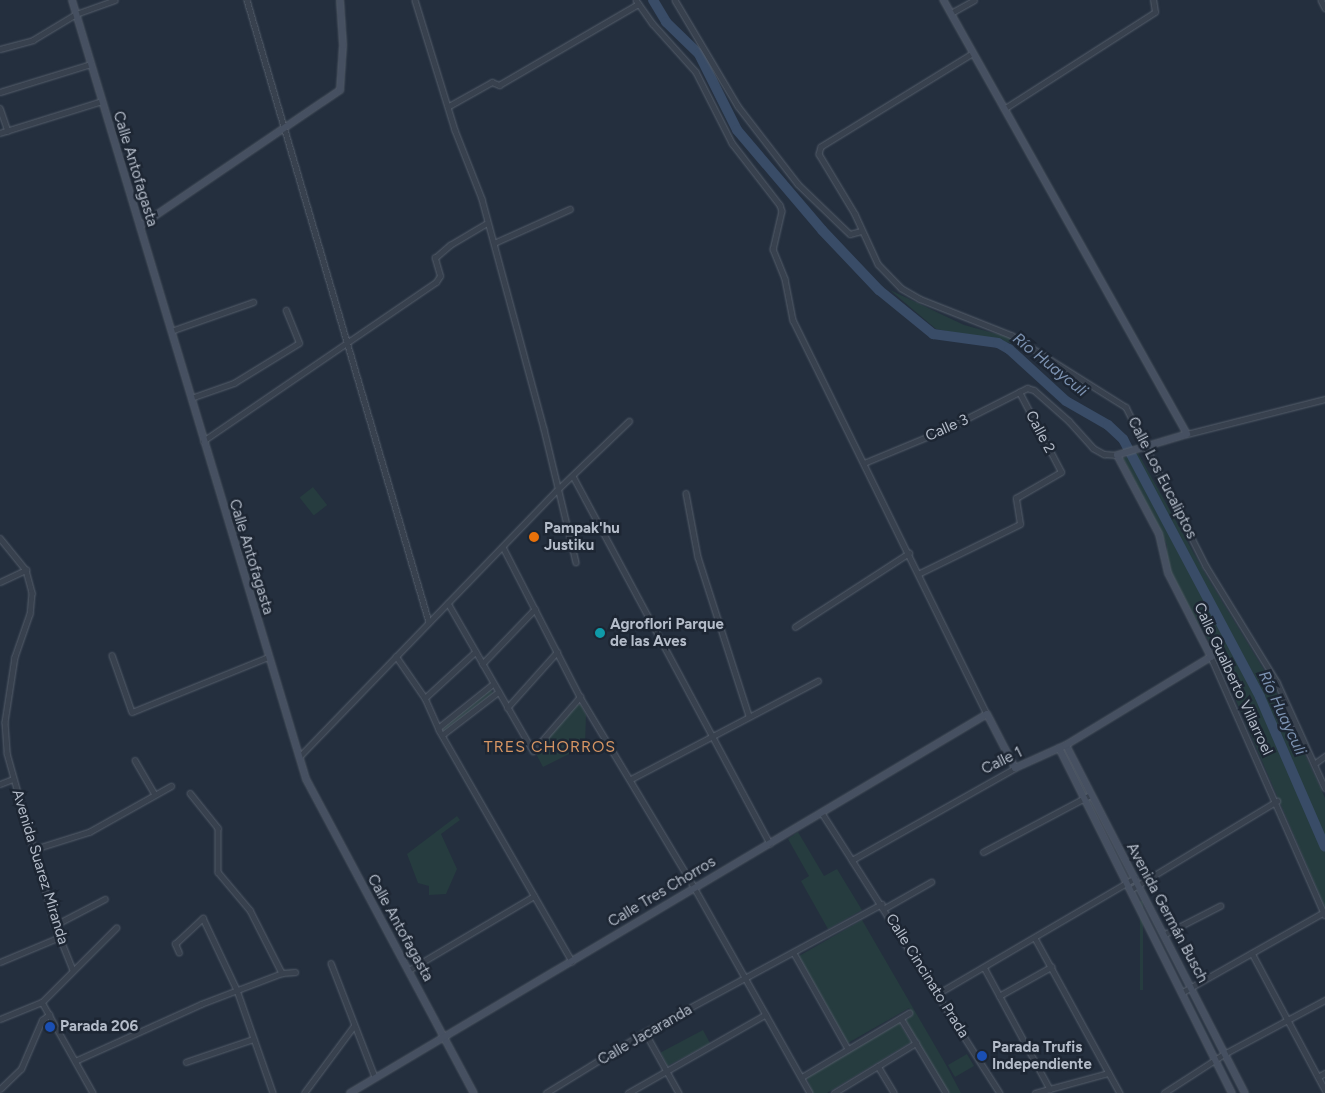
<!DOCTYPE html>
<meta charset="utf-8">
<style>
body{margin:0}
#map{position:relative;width:1325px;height:1093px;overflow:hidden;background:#242f3e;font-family:Figtree,sans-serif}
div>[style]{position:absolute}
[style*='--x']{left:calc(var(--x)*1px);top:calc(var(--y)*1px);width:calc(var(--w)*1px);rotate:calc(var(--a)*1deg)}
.green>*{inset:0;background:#263c3f;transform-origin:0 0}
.river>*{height:10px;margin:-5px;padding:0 5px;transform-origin:5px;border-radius:5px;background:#394c67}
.roads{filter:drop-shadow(0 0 1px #565f6c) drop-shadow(0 0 1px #565f6c)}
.street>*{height:4.5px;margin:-2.25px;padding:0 2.25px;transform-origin:2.25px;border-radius:2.25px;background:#38414e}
.secondary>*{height:6px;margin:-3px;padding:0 3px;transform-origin:3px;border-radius:3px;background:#465061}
.dots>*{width:14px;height:14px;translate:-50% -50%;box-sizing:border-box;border:2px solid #1d2633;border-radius:50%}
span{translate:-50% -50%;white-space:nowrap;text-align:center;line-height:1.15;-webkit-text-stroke:5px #1d2633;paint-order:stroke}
.street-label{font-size:15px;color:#b4bcc9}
.poi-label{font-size:15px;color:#b4bcc9;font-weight:700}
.left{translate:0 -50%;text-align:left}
.water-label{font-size:16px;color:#7c92b1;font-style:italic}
.neighbourhood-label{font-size:16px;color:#d59563;letter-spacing:1px}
</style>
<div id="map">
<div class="green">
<i style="clip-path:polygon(890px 290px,964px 325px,1008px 337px,1021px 345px,936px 329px)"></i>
<i style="clip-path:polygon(1138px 453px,1206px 575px,1272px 683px,1325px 798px,1325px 907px,1215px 652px,1167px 569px,1167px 545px,1123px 458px)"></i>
<i style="left:313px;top:487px;width:23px;height:17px;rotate:52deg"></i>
<i style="clip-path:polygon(490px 689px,493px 693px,444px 731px,441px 728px)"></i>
<i style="clip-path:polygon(577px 705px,581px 705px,586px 715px,585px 746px,543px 767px,535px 752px)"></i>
<i style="clip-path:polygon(457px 816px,460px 820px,441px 834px,457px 869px,446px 894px,429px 895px,429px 886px,418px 883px,407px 854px)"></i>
<i style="clip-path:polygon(798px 832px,824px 876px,837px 869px,862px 910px,828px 929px,801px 881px,809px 876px,788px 839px)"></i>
<i style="left:1140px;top:901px;width:3px;height:89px"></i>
<i style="clip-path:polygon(862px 920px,945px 1063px,961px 1093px,949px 1093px,906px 1020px,913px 1015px,909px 1008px,848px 1043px,799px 956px)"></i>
<i style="clip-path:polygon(899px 1023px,911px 1042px,827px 1093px,813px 1093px,807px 1078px)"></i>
<i style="left:703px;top:1030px;width:15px;height:48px;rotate:62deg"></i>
<i style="left:967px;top:1054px;width:14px;height:22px;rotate:60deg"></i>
</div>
<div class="river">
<i style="--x:653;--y:0;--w:26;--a:59"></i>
<i style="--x:666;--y:22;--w:46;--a:44.1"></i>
<i style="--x:699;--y:54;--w:85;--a:63.4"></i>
<i style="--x:737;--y:130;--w:131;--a:49.6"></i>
<i style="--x:822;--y:230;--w:83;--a:46.5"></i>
<i style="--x:879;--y:290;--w:70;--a:39.2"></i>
<i style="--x:933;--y:334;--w:66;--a:7.9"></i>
<i style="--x:998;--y:343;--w:13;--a:29"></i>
<i style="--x:1009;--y:349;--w:77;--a:42.4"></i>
<i style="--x:1066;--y:401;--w:48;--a:29.7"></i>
<i style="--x:1108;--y:425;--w:21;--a:43"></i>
<i style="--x:1123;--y:439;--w:292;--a:62"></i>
<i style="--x:1260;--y:697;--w:163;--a:66.6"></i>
</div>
<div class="roads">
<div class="street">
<i style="--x:247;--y:0;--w:648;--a:73.69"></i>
<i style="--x:415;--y:0;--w:136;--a:72.9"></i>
<i style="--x:455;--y:130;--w:74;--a:68.6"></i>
<i style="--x:482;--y:199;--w:238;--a:74.9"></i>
<i style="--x:544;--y:429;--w:137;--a:76.5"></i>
<i style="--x:636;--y:0;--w:29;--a:55"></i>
<i style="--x:653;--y:24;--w:64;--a:48.1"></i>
<i style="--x:696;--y:72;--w:80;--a:63.1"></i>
<i style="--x:732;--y:143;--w:78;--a:52.3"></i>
<i style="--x:780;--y:205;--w:6;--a:72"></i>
<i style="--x:782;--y:211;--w:39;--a:103"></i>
<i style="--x:773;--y:249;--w:32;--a:68"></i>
<i style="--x:785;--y:279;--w:42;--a:79"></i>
<i style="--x:793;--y:320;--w:439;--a:63.8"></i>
<i style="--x:675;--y:0;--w:123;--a:59.3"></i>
<i style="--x:738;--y:106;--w:98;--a:52.4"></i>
<i style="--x:798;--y:184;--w:72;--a:43.9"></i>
<i style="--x:850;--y:234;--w:11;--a:-15"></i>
<i style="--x:1321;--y:0;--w:9;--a:63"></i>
<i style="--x:951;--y:13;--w:26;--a:-29"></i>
<i style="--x:0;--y:49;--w:34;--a:-15"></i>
<i style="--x:33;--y:40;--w:50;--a:-31.2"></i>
<i style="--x:76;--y:14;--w:41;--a:-19.7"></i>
<i style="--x:972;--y:54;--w:177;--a:148.4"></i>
<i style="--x:821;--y:147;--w:7;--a:106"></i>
<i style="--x:819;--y:154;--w:70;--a:59"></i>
<i style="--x:855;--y:214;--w:55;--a:65.3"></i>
<i style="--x:878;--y:264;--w:33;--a:46"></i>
<i style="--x:901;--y:288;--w:22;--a:30"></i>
<i style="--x:920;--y:299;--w:98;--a:21.6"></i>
<i style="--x:1011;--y:335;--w:136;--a:32.1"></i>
<i style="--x:1126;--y:407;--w:178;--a:63.3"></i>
<i style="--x:1206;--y:566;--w:136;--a:58.5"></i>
<i style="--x:1277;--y:682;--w:116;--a:65.6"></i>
<i style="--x:0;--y:92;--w:95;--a:-17.1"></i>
<i style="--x:449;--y:106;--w:49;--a:-29.2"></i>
<i style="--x:492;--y:82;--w:8;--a:23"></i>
<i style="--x:499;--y:85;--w:161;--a:-30.2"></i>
<i style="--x:0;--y:108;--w:24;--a:71"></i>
<i style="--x:1004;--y:109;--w:179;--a:-32.7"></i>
<i style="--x:1155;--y:12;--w:12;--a:-99"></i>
<i style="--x:0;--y:133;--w:107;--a:-17.4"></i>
<i style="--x:494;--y:243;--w:83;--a:-24.1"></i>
<i style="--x:171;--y:331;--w:87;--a:-19.5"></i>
<i style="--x:191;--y:398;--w:46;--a:-19.2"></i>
<i style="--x:234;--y:383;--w:76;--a:-31.6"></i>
<i style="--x:299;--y:343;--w:35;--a:-112"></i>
<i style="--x:1187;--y:434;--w:142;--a:-14.2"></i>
<i style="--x:203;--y:441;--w:282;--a:-34.3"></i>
<i style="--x:436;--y:282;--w:7;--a:-56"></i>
<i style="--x:440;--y:276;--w:19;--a:-106"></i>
<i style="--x:435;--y:258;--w:20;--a:-41"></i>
<i style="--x:450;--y:245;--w:43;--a:-30.7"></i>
<i style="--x:864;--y:463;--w:89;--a:-22.5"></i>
<i style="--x:946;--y:429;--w:91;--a:-26.8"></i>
<i style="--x:1027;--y:388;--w:7;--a:16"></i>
<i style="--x:1034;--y:390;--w:47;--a:41.5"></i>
<i style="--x:1069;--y:421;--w:36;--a:48"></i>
<i style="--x:1093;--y:448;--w:13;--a:29"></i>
<i style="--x:1104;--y:454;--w:13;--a:4"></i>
<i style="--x:573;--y:476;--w:417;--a:61.8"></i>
<i style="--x:686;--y:493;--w:65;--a:79.4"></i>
<i style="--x:698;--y:557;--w:167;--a:72.2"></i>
<i style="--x:0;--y:538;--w:41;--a:50.9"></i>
<i style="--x:26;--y:570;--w:24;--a:75"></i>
<i style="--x:32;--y:593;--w:21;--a:95"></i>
<i style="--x:30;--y:614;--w:46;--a:109.2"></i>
<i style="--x:15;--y:657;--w:66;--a:98.7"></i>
<i style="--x:5;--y:722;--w:31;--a:86"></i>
<i style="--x:7;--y:753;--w:179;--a:74.4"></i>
<i style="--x:55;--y:925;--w:48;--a:68.2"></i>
<i style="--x:503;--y:547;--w:169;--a:62.8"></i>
<i style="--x:580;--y:697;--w:222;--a:59"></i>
<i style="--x:694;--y:887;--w:236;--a:60.6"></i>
<i style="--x:920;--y:573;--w:111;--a:-26.1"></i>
<i style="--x:1020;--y:524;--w:26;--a:-99"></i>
<i style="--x:1016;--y:498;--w:52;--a:-30"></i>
<i style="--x:1061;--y:472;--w:90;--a:-117.7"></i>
<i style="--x:0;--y:582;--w:29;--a:-25"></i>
<i style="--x:448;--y:603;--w:171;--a:60.1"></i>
<i style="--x:533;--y:751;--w:72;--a:-49"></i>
<i style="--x:795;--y:627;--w:136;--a:-33"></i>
<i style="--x:112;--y:655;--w:60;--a:70.7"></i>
<i style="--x:132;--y:712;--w:147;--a:-22"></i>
<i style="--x:396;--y:656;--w:51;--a:55.4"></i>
<i style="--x:425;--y:698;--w:35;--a:66"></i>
<i style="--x:439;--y:730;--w:267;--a:60.1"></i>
<i style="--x:1211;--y:657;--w:282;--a:66.2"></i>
<i style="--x:482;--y:664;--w:76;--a:-46.1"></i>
<i style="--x:425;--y:698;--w:68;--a:-42.6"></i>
<i style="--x:507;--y:708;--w:75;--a:-48.2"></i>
<i style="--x:438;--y:728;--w:70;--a:-38.7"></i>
<i style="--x:442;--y:735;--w:71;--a:-37.5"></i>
<i style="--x:300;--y:756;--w:368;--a:-46"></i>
<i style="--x:556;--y:491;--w:101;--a:-43.8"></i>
<i style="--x:135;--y:760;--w:39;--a:60"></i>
<i style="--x:1314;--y:764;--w:14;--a:-36"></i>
<i style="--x:631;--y:779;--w:211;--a:-27.7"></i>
<i style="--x:0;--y:784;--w:14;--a:-21"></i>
<i style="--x:190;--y:793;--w:45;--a:51.3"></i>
<i style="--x:218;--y:828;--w:44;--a:90"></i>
<i style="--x:218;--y:872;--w:50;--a:49.9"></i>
<i style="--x:250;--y:910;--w:71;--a:63.1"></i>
<i style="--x:822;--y:813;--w:56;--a:57.4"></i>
<i style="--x:852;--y:860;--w:187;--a:-29.4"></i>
<i style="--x:35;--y:849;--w:57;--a:-17.5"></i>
<i style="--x:89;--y:832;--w:94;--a:-29.3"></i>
<i style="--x:983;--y:852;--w:121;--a:-28"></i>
<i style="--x:852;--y:860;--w:276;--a:57.6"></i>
<i style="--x:1130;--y:890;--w:172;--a:-31.2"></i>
<i style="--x:885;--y:908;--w:53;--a:-29.5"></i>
<i style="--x:55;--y:925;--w:56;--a:-27.5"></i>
<i style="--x:1165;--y:934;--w:62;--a:-27"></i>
<i style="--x:1035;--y:938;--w:177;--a:61.3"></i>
<i style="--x:179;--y:953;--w:10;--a:-114"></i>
<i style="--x:175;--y:944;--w:38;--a:-43"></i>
<i style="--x:203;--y:918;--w:80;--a:64.7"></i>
<i style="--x:237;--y:990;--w:109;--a:70.7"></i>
<i style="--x:794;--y:953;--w:110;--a:60.6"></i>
<i style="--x:1252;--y:953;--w:155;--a:61.9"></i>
<i style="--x:0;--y:962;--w:65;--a:-22.6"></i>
<i style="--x:331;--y:963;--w:122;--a:68.9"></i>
<i style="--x:984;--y:967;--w:139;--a:61.6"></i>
<i style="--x:409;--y:970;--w:145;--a:-30.6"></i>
<i style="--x:939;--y:993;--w:227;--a:-30.4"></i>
<i style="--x:1181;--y:993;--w:164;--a:-29.5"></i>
<i style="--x:999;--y:996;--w:60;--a:-29.1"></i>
<i style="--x:42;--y:1002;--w:104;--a:60.7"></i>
<i style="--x:901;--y:1018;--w:87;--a:59"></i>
<i style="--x:0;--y:1019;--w:45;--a:-22"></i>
<i style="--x:42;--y:1002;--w:105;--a:-45"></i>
<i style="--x:645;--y:1032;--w:70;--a:60.9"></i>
<i style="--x:75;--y:1061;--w:138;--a:-24.3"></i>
<i style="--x:201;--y:1004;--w:87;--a:-20.9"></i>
<i style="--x:282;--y:973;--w:13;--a:-4"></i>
<i style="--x:186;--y:1062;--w:71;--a:-18.9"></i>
<i style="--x:878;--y:1066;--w:31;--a:59"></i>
<i style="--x:802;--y:1077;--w:125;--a:-30.9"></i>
<i style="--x:1318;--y:1077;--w:8;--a:-30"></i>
<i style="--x:0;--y:1089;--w:29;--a:-44"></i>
<i style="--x:21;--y:1069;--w:53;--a:-66.8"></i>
<i style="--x:42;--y:1020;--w:9;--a:-36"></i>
<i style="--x:304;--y:1093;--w:82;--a:-53.4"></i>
<i style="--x:546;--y:1093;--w:116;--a:-31.6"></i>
<i style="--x:645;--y:1032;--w:269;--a:-28.4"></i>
<i style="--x:628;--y:1093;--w:158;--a:-29.7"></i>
<i style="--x:834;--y:1093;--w:96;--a:-31.4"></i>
<i style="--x:1035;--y:1093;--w:76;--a:-15.3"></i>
<i style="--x:1164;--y:1093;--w:72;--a:-33"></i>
<i style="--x:1224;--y:1054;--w:115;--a:-28.1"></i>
</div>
<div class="secondary">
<i style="--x:72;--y:0;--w:813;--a:73.28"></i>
<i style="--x:306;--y:779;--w:356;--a:61.9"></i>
<i style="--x:140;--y:226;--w:242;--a:-34.2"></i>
<i style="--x:340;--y:90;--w:45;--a:-86.2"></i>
<i style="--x:343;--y:45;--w:45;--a:-93.8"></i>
<i style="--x:1066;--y:745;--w:391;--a:62.8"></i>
<i style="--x:1059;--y:748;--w:386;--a:63.4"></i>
<i style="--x:350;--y:1093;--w:741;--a:-30.75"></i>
<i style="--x:987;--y:714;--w:61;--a:62.6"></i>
<i style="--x:1015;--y:768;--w:56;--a:-24.3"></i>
<i style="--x:1066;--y:745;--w:170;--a:-31.3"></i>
<i style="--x:1211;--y:657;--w:94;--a:-117.1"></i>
<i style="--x:1168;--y:573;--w:40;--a:-103"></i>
<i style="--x:1159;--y:534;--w:89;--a:-118"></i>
<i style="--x:1117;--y:455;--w:73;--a:-16.7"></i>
<i style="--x:1187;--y:434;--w:498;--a:-119.3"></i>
</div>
</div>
<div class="dots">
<i style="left:534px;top:537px;background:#e8710a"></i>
<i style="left:600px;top:633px;background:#0f9aa8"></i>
<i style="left:50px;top:1027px;background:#1a4fb4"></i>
<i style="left:982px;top:1056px;background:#1a4fb4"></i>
</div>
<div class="street-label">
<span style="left:135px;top:169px;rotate:73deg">Calle Antofagasta</span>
<span style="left:947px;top:428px;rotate:-24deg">Calle 3</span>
<span style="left:1040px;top:432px;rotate:62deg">Calle 2</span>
<span style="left:1162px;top:478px;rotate:63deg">Calle Los Eucaliptos</span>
<span style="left:251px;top:557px;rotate:73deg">Calle Antofagasta</span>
<span style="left:1233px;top:679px;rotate:65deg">Calle Gualberto Villarroel</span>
<span style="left:1002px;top:761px;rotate:-26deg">Calle 1</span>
<span style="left:40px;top:867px;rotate:73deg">Avenida Suarez Miranda</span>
<span style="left:662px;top:892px;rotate:-31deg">Calle Tres Chorros</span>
<span style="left:1167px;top:913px;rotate:62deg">Avenida Germán Busch</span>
<span style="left:400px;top:928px;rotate:61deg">Calle Antofagasta</span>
<span style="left:927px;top:976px;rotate:58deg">Calle Cincinato Prada</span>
<span style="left:645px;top:1035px;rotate:-30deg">Calle Jacaranda</span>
</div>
<div class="poi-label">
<span class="left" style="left:544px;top:537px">Pampak'hu<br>Justiku</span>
<span class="left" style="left:610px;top:633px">Agroflori Parque<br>de las Aves</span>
<span class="left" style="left:60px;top:1027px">Parada 206</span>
<span class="left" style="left:992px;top:1056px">Parada Trufis<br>Independiente</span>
</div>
<div class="water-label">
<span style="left:1050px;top:365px;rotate:39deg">Río Huayculi</span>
<span style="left:1282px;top:713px;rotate:65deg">Río Huayculi</span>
</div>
<div class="neighbourhood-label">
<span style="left:550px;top:747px">TRES CHORROS</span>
</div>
</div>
